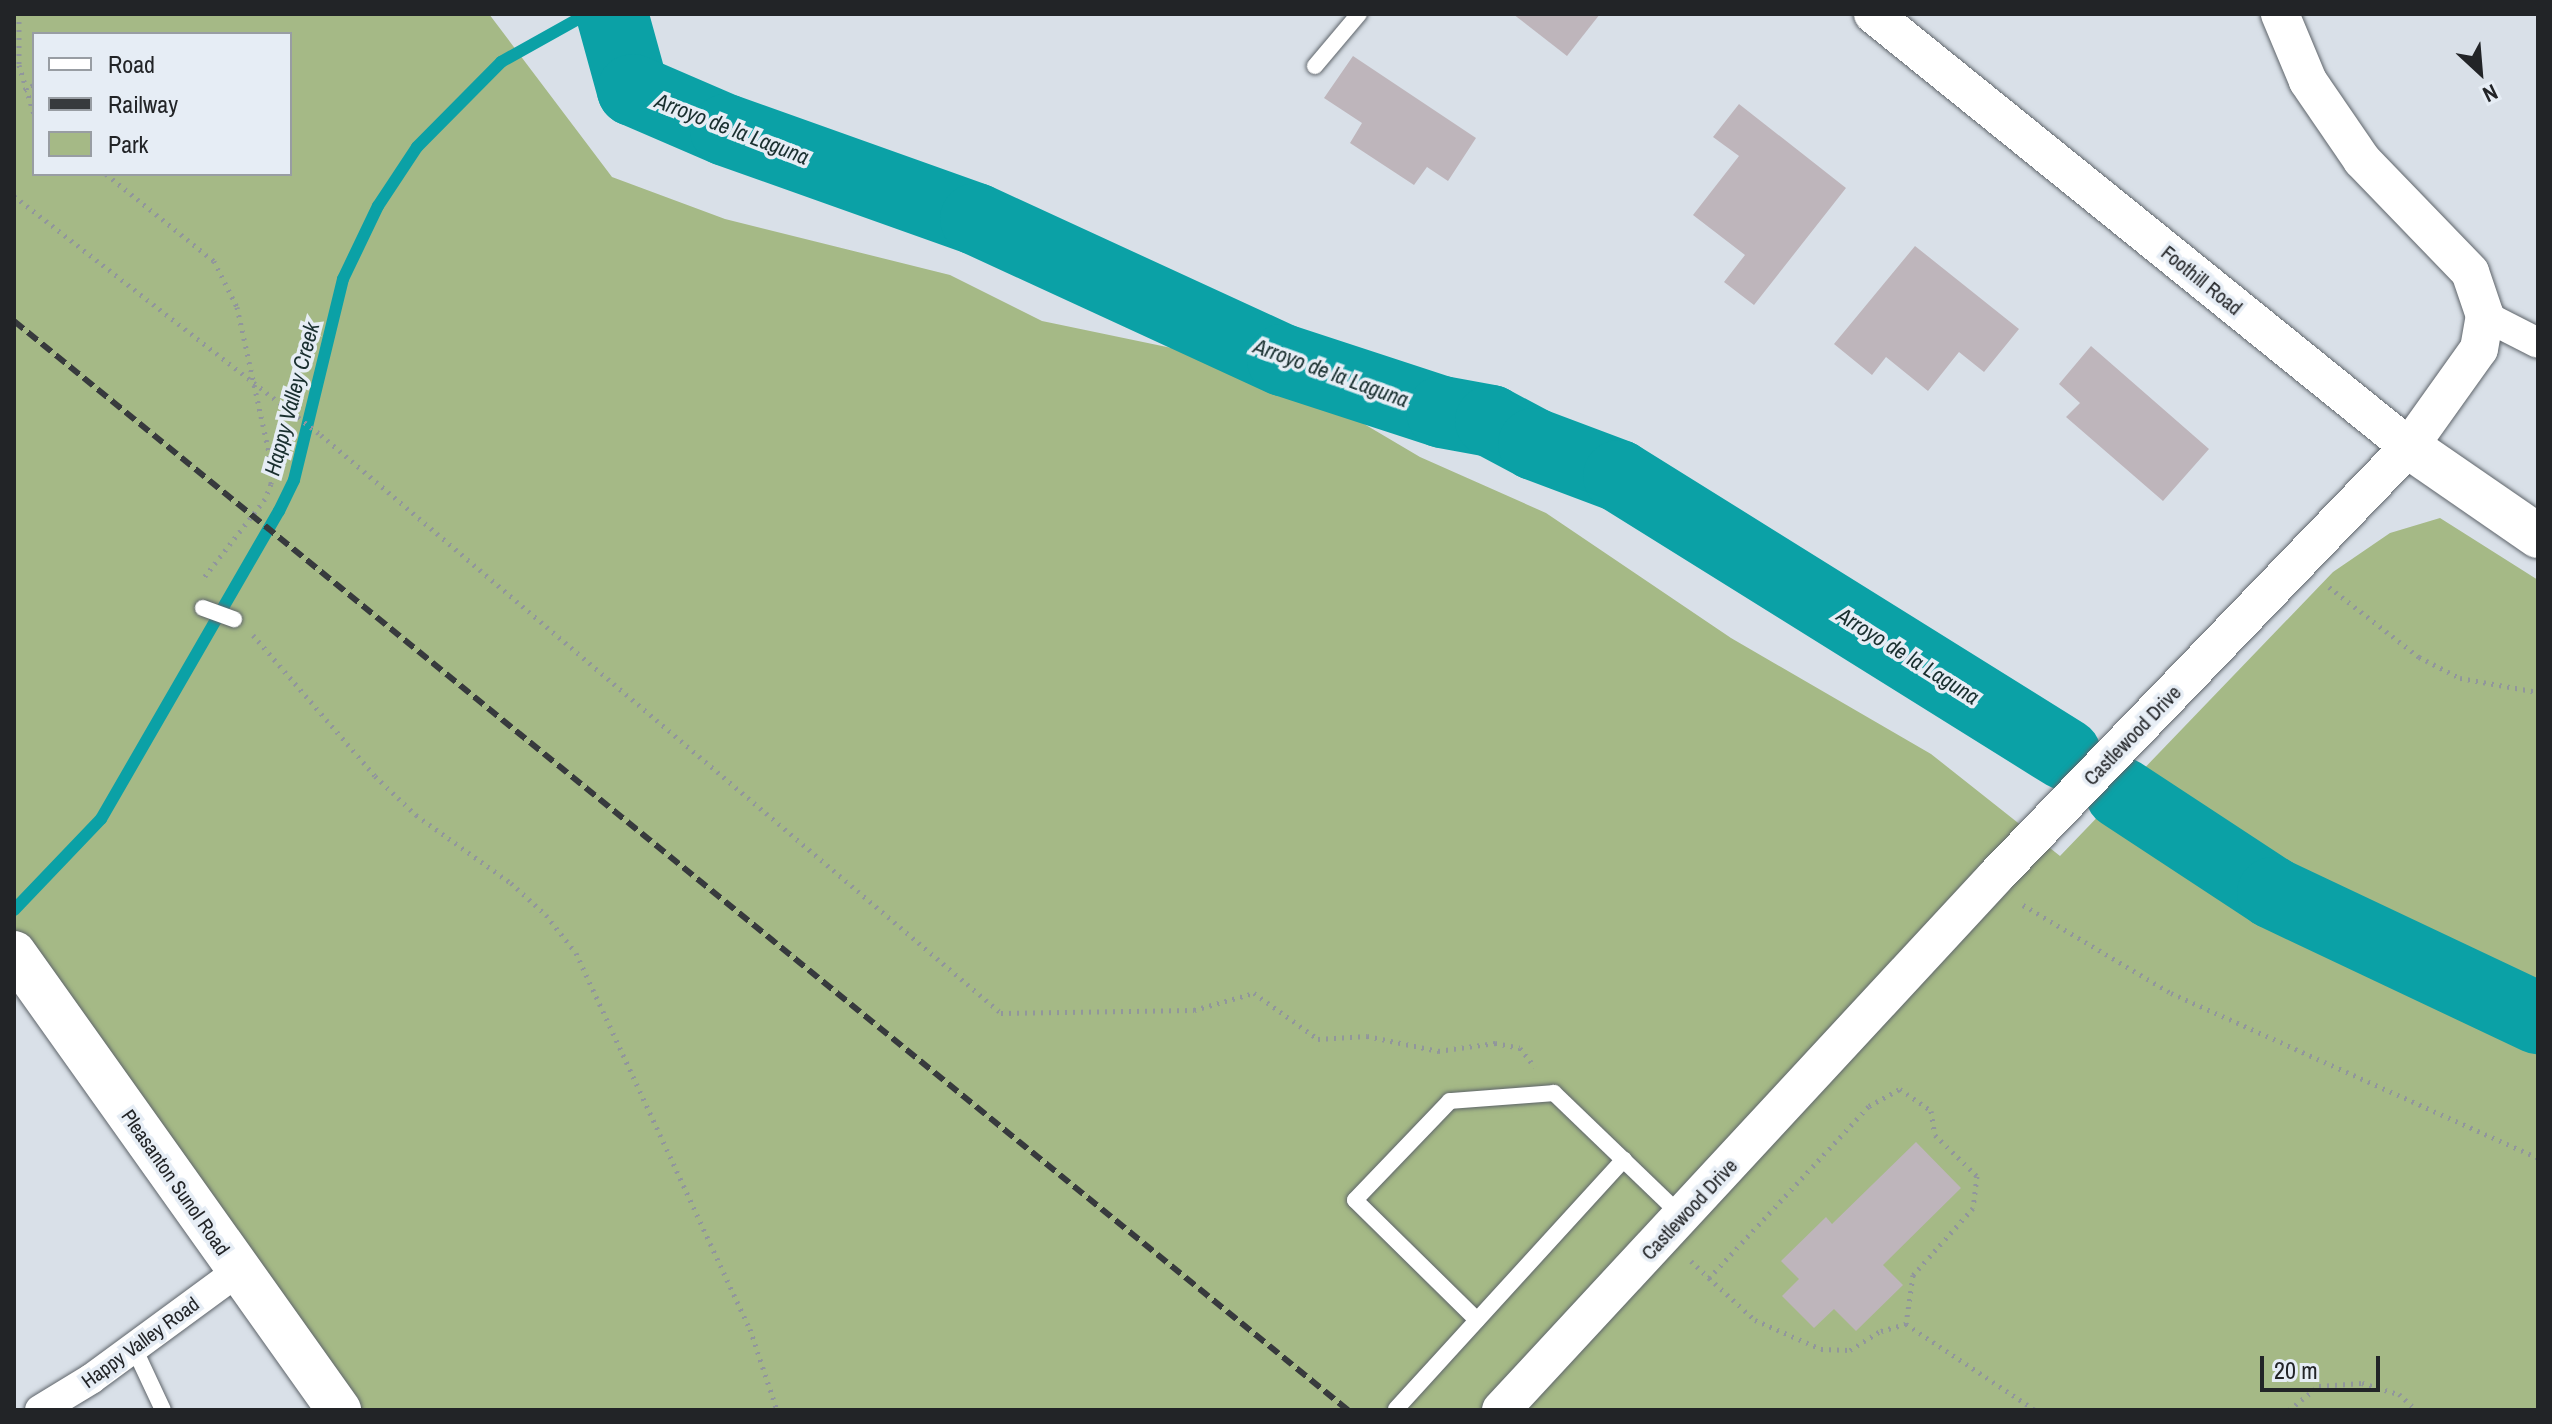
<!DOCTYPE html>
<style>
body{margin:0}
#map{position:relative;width:2552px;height:1424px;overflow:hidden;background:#d9e0e8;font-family:"Archivo Narrow",sans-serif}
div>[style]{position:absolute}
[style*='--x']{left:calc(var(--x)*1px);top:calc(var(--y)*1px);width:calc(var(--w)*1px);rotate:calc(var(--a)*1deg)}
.green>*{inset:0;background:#a5b986}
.stream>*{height:12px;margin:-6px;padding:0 6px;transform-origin:6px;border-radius:6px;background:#0ba1a6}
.river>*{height:72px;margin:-36px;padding:0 36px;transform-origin:36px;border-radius:36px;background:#0ba1a6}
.building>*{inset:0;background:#beb5bb}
.path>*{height:5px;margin-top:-2.5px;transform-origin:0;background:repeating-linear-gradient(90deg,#91969c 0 2px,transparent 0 8px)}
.roads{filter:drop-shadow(0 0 2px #5e646a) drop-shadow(0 0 2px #5e646a)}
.service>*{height:16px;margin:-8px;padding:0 8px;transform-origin:8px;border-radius:8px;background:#fff}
.minor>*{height:30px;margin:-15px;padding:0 15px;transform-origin:15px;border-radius:15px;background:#fff}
.tertiary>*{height:38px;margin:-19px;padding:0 19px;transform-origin:19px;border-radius:19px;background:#fff}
.secondary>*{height:44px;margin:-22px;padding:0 22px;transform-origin:22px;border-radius:22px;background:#fff}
.rail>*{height:6px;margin-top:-3px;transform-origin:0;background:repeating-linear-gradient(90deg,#373a3d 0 12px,transparent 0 18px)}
span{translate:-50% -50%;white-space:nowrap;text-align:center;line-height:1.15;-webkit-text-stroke:7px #e6edf5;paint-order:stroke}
.street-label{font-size:20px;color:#222427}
.water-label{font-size:22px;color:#192f2f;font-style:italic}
.frame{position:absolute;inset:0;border:16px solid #222427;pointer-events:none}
.legend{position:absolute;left:32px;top:32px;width:260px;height:144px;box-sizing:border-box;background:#e6edf5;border:2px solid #989da3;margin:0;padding:10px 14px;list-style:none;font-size:24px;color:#222427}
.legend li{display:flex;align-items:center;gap:16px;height:40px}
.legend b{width:40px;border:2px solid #989da3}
.north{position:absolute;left:2440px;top:32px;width:80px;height:80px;-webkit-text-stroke:6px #e6edf5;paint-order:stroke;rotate:154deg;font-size:22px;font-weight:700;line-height:32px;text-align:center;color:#222427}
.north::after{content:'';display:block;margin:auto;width:28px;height:36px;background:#222427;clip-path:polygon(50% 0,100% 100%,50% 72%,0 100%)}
.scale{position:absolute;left:2260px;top:1356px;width:120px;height:36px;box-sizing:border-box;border:4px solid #222427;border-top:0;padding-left:10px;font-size:24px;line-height:28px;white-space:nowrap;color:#222427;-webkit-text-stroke:6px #e6edf5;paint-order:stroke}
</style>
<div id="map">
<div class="green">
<i style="clip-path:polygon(evenodd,14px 14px,489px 14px,612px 177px,725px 219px,950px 275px,1042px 321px,1239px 362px,1332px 405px,1420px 457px,1546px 513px,1731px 638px,1931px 754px,2060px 856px,2333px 572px,2390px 533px,2440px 518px,2538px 580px,2538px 1410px,316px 1410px,14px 983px,14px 14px,34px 34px,290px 34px,290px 174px,34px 174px,34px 34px)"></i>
</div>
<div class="stream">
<i style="--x:14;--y:910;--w:126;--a:-46.3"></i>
<i style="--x:101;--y:819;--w:356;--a:-60"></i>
<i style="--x:279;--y:511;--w:34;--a:-64"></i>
<i style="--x:294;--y:480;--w:207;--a:-76.3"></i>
<i style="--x:343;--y:279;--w:81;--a:-64.4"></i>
<i style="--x:378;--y:206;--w:71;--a:-56.5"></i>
<i style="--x:417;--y:147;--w:120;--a:-45.3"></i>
<i style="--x:501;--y:62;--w:98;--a:-29.2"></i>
</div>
<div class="river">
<i style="--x:612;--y:14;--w:79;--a:74.6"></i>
<i style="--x:633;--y:90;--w:101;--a:23.3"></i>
<i style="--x:726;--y:130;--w:265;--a:19.6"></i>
<i style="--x:976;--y:219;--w:338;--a:24.7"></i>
<i style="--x:1283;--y:360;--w:167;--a:18.1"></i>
<i style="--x:1442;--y:412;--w:50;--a:10.4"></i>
<i style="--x:1491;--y:421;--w:49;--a:28.1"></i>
<i style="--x:1534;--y:444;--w:91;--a:20.6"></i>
<i style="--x:1619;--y:476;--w:526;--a:31.94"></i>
<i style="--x:2121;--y:793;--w:182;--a:33.3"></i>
<i style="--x:2273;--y:893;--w:293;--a:25.3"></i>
</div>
<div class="building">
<i style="clip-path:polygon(1513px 14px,1600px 14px,1567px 56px)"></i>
<i style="clip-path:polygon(1353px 56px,1476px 138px,1448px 181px,1427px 167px,1414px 185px,1350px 143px,1362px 123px,1324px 98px)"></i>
<i style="clip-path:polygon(1739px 104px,1846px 188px,1754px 305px,1724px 282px,1745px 255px,1693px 215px,1739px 156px,1713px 137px)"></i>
<i style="clip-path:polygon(1915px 246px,2019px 329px,1984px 372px,1959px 352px,1928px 391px,1886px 357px,1872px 375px,1834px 344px)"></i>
<i style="clip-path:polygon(2091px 346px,2209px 449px,2163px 501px,2066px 417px,2080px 403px,2059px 384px)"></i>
<i style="clip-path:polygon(1916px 1142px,1961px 1188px,1883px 1265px,1903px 1285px,1856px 1331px,1834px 1309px,1814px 1328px,1782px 1296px,1799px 1279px,1781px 1261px,1826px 1217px,1832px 1224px)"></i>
</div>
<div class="path">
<i style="--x:19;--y:14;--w:51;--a:90"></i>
<i style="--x:19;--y:65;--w:51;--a:73"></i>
<i style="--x:24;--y:90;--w:11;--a:-27"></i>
<i style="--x:106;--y:174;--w:139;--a:38.9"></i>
<i style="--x:214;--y:261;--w:51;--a:63.4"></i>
<i style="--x:237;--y:307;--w:163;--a:77.6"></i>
<i style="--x:272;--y:466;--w:18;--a:93"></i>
<i style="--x:271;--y:484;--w:16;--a:112"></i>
<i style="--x:265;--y:499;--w:103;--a:127.9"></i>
<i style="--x:14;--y:196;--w:389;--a:37.9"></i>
<i style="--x:321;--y:435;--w:892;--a:40.36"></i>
<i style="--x:1001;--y:1013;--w:193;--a:-0.9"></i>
<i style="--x:1194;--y:1010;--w:62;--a:-15.8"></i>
<i style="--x:1254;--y:993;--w:79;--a:35.7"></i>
<i style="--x:1318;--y:1039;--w:49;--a:-3.5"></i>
<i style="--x:1367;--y:1036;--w:73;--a:11.9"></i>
<i style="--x:1438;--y:1051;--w:58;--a:-8"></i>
<i style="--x:1495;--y:1043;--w:25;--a:11"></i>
<i style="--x:1520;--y:1048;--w:24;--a:52"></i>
<i style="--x:2329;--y:587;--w:114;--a:37.9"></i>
<i style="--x:2419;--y:657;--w:46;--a:27.1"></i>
<i style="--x:2460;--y:678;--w:79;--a:10.2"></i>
<i style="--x:253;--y:635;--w:186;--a:49.1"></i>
<i style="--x:375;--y:776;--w:57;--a:43.6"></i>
<i style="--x:416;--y:815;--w:117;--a:35.6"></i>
<i style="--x:511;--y:883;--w:47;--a:42.4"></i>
<i style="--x:546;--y:915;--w:48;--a:51.7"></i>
<i style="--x:576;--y:953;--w:414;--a:65.2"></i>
<i style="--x:750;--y:1329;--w:85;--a:71.6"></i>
<i style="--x:2023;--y:905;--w:172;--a:30.7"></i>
<i style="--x:2171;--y:993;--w:402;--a:24.2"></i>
<i style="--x:1691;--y:1261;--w:25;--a:43"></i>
<i style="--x:1709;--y:1278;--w:235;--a:-47.1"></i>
<i style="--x:1869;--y:1106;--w:35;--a:-29"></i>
<i style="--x:1900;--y:1089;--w:38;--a:35"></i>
<i style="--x:1931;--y:1111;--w:24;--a:81"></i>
<i style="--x:1935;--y:1135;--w:59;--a:44.3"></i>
<i style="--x:1977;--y:1176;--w:32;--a:97"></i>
<i style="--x:1973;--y:1208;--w:90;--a:131.8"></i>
<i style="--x:1913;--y:1275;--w:49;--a:98.1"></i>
<i style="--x:1709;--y:1278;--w:62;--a:42.4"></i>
<i style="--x:1755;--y:1320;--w:72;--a:23.7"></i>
<i style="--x:1821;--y:1349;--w:29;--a:2"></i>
<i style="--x:1850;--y:1350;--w:36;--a:-32"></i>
<i style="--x:1881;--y:1331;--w:26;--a:-16"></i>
<i style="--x:1906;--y:1324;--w:155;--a:33.7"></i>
<i style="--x:2289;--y:1410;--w:38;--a:-39"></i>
<i style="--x:2319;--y:1386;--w:43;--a:-4"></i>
<i style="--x:2362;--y:1383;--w:39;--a:17"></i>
<i style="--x:2399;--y:1394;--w:23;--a:43"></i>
</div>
<div class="roads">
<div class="service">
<i style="--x:1315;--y:66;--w:68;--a:-49.8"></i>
<i style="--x:203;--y:608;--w:33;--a:20"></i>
<i style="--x:1477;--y:1320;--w:171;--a:-135.5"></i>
<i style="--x:1355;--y:1200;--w:137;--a:-46.2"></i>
<i style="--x:1450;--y:1101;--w:104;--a:-4.4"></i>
<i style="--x:1554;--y:1093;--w:178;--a:43.9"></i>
<i style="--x:134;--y:1348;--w:68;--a:64.9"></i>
<i style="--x:1396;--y:1409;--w:338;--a:-47.6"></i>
</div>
<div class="minor">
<i style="--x:2485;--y:316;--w:59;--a:27"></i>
<i style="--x:40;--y:1410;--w:60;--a:-31.3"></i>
<i style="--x:91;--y:1379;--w:182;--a:-36.3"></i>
</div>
<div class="tertiary">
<i style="--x:1873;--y:14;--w:689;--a:38.93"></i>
<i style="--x:1501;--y:1410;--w:727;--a:-47.17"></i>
<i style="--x:1995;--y:877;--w:597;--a:-46.09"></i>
<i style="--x:2409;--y:447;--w:120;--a:-54.5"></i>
<i style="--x:2479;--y:349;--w:34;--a:-80"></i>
<i style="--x:2485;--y:316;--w:46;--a:-108.8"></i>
<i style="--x:2470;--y:272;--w:156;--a:-134"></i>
<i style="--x:2362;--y:160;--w:96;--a:-124.4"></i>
<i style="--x:2308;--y:81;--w:73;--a:-112.7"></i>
</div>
<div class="secondary">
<i style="--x:2409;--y:447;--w:157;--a:34.6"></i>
<i style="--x:14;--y:953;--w:561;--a:54.58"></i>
</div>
</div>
<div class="rail">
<i style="--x:14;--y:321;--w:1722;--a:39.23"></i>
</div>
<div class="street-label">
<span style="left:2202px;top:280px;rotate:39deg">Foothill Road</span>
<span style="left:2132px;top:735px;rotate:-46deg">Castlewood Drive</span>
<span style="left:176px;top:1182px;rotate:55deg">Pleasanton Sunol Road</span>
<span style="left:1689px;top:1209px;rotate:-47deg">Castlewood Drive</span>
<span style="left:140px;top:1342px;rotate:-36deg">Happy Valley Road</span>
</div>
<div class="water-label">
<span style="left:732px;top:129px;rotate:21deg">Arroyo de la Laguna</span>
<span style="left:1331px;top:373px;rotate:20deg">Arroyo de la Laguna</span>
<span style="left:292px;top:399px;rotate:-75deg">Happy Valley Creek</span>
<span style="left:1908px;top:656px;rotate:32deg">Arroyo de la Laguna</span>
</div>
<div class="frame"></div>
<ul class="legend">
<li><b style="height:10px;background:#fff"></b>Road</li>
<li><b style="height:10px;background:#373a3d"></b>Railway</li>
<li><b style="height:22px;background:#a5b986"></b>Park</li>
</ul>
<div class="north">N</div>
<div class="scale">20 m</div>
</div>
